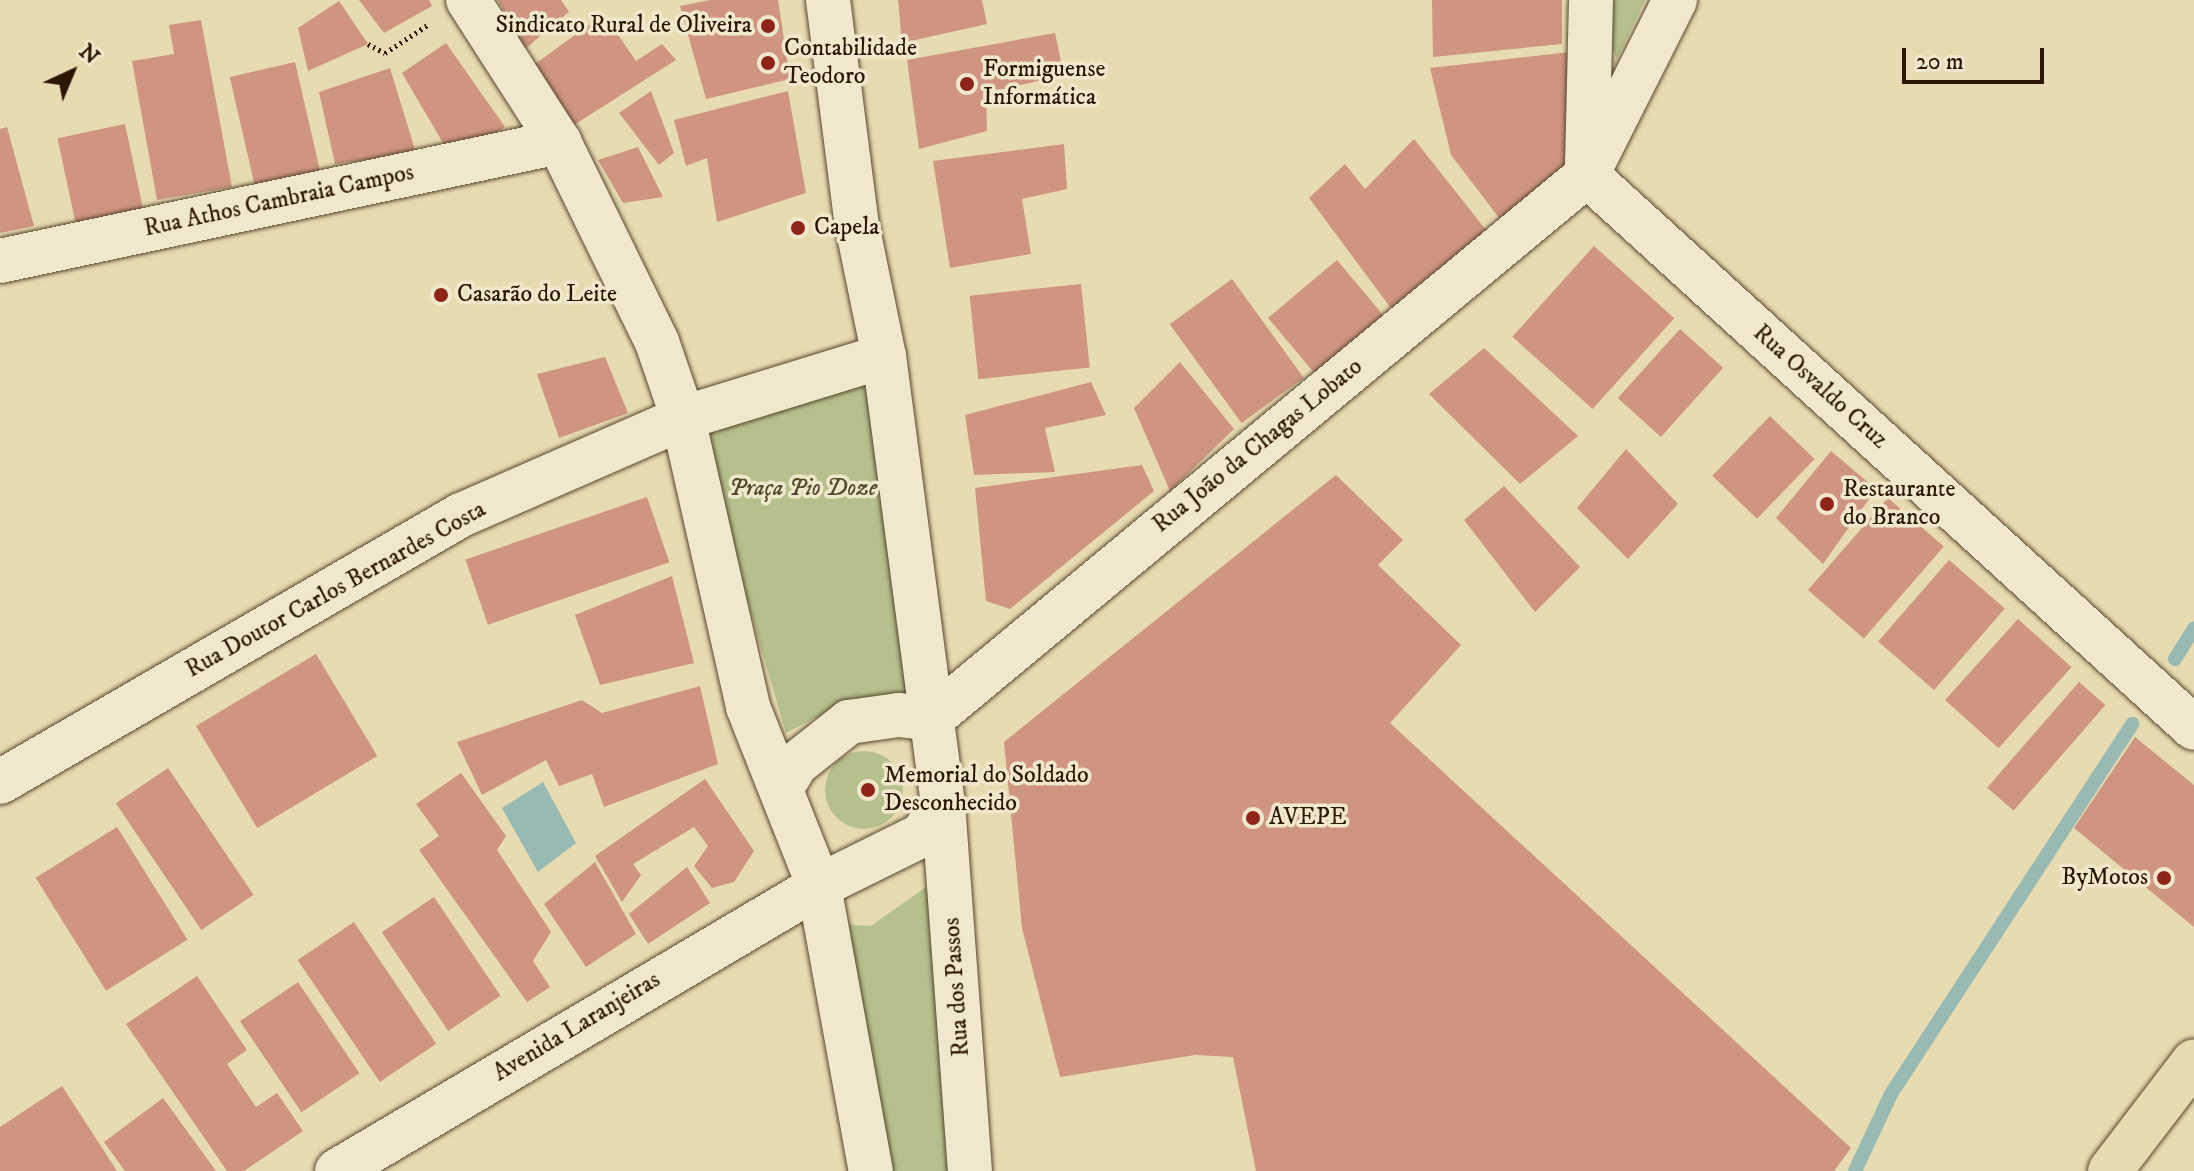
<!DOCTYPE html>
<meta charset="utf-8">
<style>
body{margin:0}
#map{position:relative;width:2194px;height:1171px;overflow:hidden;background:#e7dbb1;font-family:"IM FELL DW Pica",serif}
div>[style]{position:absolute}
[style*='--x']{left:calc(var(--x)*1px);top:calc(var(--y)*1px);width:calc(var(--w)*1px);rotate:calc(var(--a)*1deg)}
.green>*{inset:0;background:#b5c08c}
.round{border-radius:50%}
.water>*{inset:0;background:#98bab3}
.stream>*{height:14px;margin:-7px;padding:0 7px;transform-origin:7px;border-radius:7px;background:#98bab3}
.building>*{inset:0;background:#cf9581;transform-origin:0 0}
.path>*{height:5px;margin-top:-2.5px;transform-origin:0;background:repeating-linear-gradient(90deg,#2a1602 0 2px,transparent 0 6px)}
.roads{filter:drop-shadow(0 0 2px #59472e) drop-shadow(0 0 2px #59472e)}
.street>*{height:44px;margin:-22px;padding:0 22px;transform-origin:22px;border-radius:22px;background:#efe8cc}
.secondary>*{height:44px;margin:-22px;padding:0 22px;transform-origin:22px;border-radius:22px;background:#efe8cc}
.primary>*{height:44px;margin:-22px;padding:0 22px;transform-origin:22px;border-radius:22px;background:#e7dbb1}
.dots>*{width:22px;height:22px;translate:-50% -50%;box-sizing:border-box;border:4px solid #efe8cc;border-radius:50%}
span{translate:-50% -50%;white-space:nowrap;text-align:center;line-height:1.15;-webkit-text-stroke:7px #efe8cc;paint-order:stroke}
.poi-label{font-size:24px;color:#2a1602}
.right{translate:-100% -50%;text-align:right}
.left{translate:0 -50%;text-align:left}
.street-label{font-size:24px;color:#2a1602}
.park-label{font-size:24px;color:#54492b;font-style:italic}
.north{position:absolute;left:32px;top:32px;width:80px;height:80px;-webkit-text-stroke:6px #efe8cc;paint-order:stroke;rotate:44deg;font-size:22px;font-weight:700;line-height:32px;text-align:center;color:#2a1602}
.north::after{content:'';display:block;margin:auto;width:28px;height:36px;background:#2a1602;clip-path:polygon(50% 0,100% 100%,50% 72%,0 100%)}
.scale{position:absolute;left:1902px;top:48px;width:142px;height:36px;box-sizing:border-box;border:4px solid #2a1602;border-top:0;padding-left:10px;font-size:24px;line-height:28px;white-space:nowrap;color:#2a1602;-webkit-text-stroke:6px #efe8cc;paint-order:stroke}
</style>
<div id="map">
<div class="green">
<i style="clip-path:polygon(1604px 0,1645px 0,1617px 59px,1605px 32px)"></i>
<i style="clip-path:polygon(876px 371px,913px 708px,853px 698px,786px 733px,696px 426px)"></i>
<i class="round" style="left:825px;top:751px;width:78px;height:78px"></i>
<i style="clip-path:polygon(940px 877px,963px 1171px,880px 1171px,840px 924px,871px 926px)"></i>
</div>
<div class="water">
<i style="clip-path:polygon(543px 782px,576px 843px,538px 872px,502px 808px)"></i>
</div>
<div class="stream">
<i style="--x:2175;--y:659;--w:36;--a:-58"></i>
<i style="--x:1855;--y:1171;--w:85;--a:-64.9"></i>
<i style="--x:1891;--y:1094;--w:442;--a:-56.9"></i>
</div>
<div class="building">
<i style="clip-path:polygon(359px 0,429px 0,432px 6px,384px 33px)"></i>
<i style="clip-path:polygon(498px 0,561px 0,569px 12px,525px 49px)"></i>
<i style="clip-path:polygon(710px 0,778px 0,790px 79px,706px 99px,680px 6px)"></i>
<i style="clip-path:polygon(898px 0,982px 0,987px 24px,902px 43px)"></i>
<i style="clip-path:polygon(1432px 0,1562px 0,1562px 44px,1433px 57px)"></i>
<i style="clip-path:polygon(339px 1px,368px 44px,308px 71px,298px 28px)"></i>
<i style="clip-path:polygon(604px 14px,636px 61px,662px 44px,676px 60px,574px 125px,535px 64px)"></i>
<i style="clip-path:polygon(201px 20px,232px 187px,157px 200px,132px 61px,174px 54px,169px 25px)"></i>
<i style="clip-path:polygon(1055px 33px,1064px 75px,986px 93px,987px 131px,919px 149px,907px 60px)"></i>
<i style="clip-path:polygon(446px 43px,505px 127px,453px 160px,402px 73px)"></i>
<i style="clip-path:polygon(1570px 52px,1567px 168px,1500px 219px,1451px 155px,1430px 68px)"></i>
<i style="left:295px;top:62px;width:112px;height:67px;rotate:77deg"></i>
<i style="clip-path:polygon(390px 68px,416px 153px,335px 164px,319px 92px)"></i>
<i style="clip-path:polygon(651px 91px,674px 153px,659px 165px,619px 113px)"></i>
<i style="clip-path:polygon(788px 91px,806px 193px,717px 222px,707px 158px,686px 166px,674px 120px)"></i>
<i style="left:125px;top:124px;width:88px;height:69px;rotate:78deg"></i>
<i style="clip-path:polygon(7px 127px,34px 226px,0 233px,0 129px)"></i>
<i style="clip-path:polygon(1414px 139px,1490px 235px,1393px 311px,1309px 198px,1345px 164px,1365px 189px)"></i>
<i style="clip-path:polygon(1064px 144px,1067px 189px,1022px 199px,1031px 254px,950px 268px,933px 161px)"></i>
<i style="clip-path:polygon(638px 147px,663px 197px,623px 203px,598px 160px)"></i>
<i style="left:1594px;top:246px;width:108px;height:122px;rotate:42deg"></i>
<i style="left:1337px;top:260px;width:72px;height:90px;rotate:50deg"></i>
<i style="left:1232px;top:279px;width:122px;height:77px;rotate:54deg"></i>
<i style="left:1081px;top:284px;width:84px;height:112px;rotate:84deg"></i>
<i style="left:1680px;top:329px;width:58px;height:93px;rotate:42deg"></i>
<i style="clip-path:polygon(1484px 348px,1578px 436px,1520px 484px,1429px 394px)"></i>
<i style="clip-path:polygon(605px 357px,628px 413px,559px 438px,537px 374px)"></i>
<i style="clip-path:polygon(1180px 362px,1234px 429px,1170px 491px,1134px 408px)"></i>
<i style="clip-path:polygon(1091px 382px,1106px 415px,1045px 428px,1055px 472px,974px 475px,965px 415px)"></i>
<i style="left:1770px;top:416px;width:62px;height:83px;rotate:44deg"></i>
<i style="clip-path:polygon(1626px 449px,1678px 504px,1628px 559px,1577px 508px)"></i>
<i style="clip-path:polygon(1831px 451px,1876px 489px,1823px 564px,1776px 518px)"></i>
<i style="clip-path:polygon(1142px 465px,1154px 491px,1010px 609px,986px 601px,975px 488px)"></i>
<i style="clip-path:polygon(1336px 475px,1403px 540px,1378px 565px,1461px 645px,1390px 723px,1851px 1148px,1834px 1171px,1256px 1171px,1233px 1057px,1195px 1055px,1060px 1077px,1022px 928px,1004px 742px)"></i>
<i style="clip-path:polygon(1504px 486px,1580px 567px,1535px 612px,1464px 520px)"></i>
<i style="left:647px;top:497px;width:69px;height:192px;rotate:71deg"></i>
<i style="left:1888px;top:498px;width:74px;height:122px;rotate:41deg"></i>
<i style="left:1949px;top:560px;width:74px;height:108px;rotate:41deg"></i>
<i style="clip-path:polygon(672px 576px,694px 663px,600px 685px,575px 615px)"></i>
<i style="left:2018px;top:619px;width:72px;height:109px;rotate:42deg"></i>
<i style="left:316px;top:654px;width:119px;height:140px;rotate:59deg"></i>
<i style="left:2079px;top:682px;width:35px;height:140px;rotate:41deg"></i>
<i style="clip-path:polygon(700px 686px,718px 764px,604px 807px,592px 774px,559px 786px,546px 760px,482px 795px,457px 742px,582px 700px,602px 713px)"></i>
<i style="clip-path:polygon(2135px 737px,2194px 785px,2194px 927px,2074px 828px)"></i>
<i style="left:168px;top:768px;width:153px;height:63px;rotate:56deg"></i>
<i style="clip-path:polygon(461px 773px,506px 836px,497px 850px,551px 932px,533px 961px,550px 987px,527px 1002px,419px 850px,439px 836px,416px 804px)"></i>
<i style="clip-path:polygon(705px 779px,754px 851px,734px 882px,712px 888px,694px 866px,708px 846px,694px 827px,633px 864px,641px 875px,622px 902px,595px 856px)"></i>
<i style="left:117px;top:827px;width:133px;height:96px;rotate:58deg"></i>
<i style="clip-path:polygon(595px 862px,636px 934px,586px 967px,544px 904px)"></i>
<i style="clip-path:polygon(687px 867px,710px 903px,648px 944px,629px 914px)"></i>
<i style="left:434px;top:897px;width:119px;height:63px;rotate:56deg"></i>
<i style="left:354px;top:922px;width:147px;height:68px;rotate:56deg"></i>
<i style="clip-path:polygon(197px 976px,247px 1050px,227px 1064px,256px 1107px,277px 1093px,303px 1131px,244px 1171px,227px 1171px,126px 1024px)"></i>
<i style="left:298px;top:982px;width:110px;height:70px;rotate:56deg"></i>
<i style="clip-path:polygon(62px 1086px,117px 1171px,0 1171px,0 1127px)"></i>
<i style="clip-path:polygon(163px 1098px,216px 1171px,125px 1171px,104px 1142px)"></i>
</div>
<div class="path">
<i style="--x:368;--y:44;--w:19;--a:28"></i>
<i style="--x:385;--y:53;--w:53;--a:-33.4"></i>
</div>
<div class="roads">
<div class="street">
<i style="--x:1587;--y:164;--w:164;--a:-88.6"></i>
<i style="--x:0;--y:261;--w:572;--a:-12.02"></i>
<i style="--x:931;--y:719;--w:852;--a:-39.67"></i>
<i style="--x:1587;--y:175;--w:196;--a:-63.3"></i>
<i style="--x:0;--y:782;--w:533;--a:-30.08"></i>
<i style="--x:461;--y:515;--w:242;--a:-23.6"></i>
<i style="--x:683;--y:418;--w:210;--a:-17.1"></i>
<i style="--x:337;--y:1171;--w:560;--a:-30.6"></i>
</div>
<div class="secondary">
<i style="--x:468;--y:0;--w:169;--a:57.3"></i>
<i style="--x:559;--y:142;--w:223;--a:63.9"></i>
<i style="--x:657;--y:342;--w:80;--a:71.1"></i>
<i style="--x:683;--y:418;--w:296;--a:77.3"></i>
<i style="--x:748;--y:707;--w:193;--a:68.4"></i>
<i style="--x:819;--y:886;--w:290;--a:79.7"></i>
<i style="--x:828;--y:0;--w:222;--a:82.7"></i>
<i style="--x:856;--y:220;--w:139;--a:78.4"></i>
<i style="--x:884;--y:356;--w:452;--a:82.5"></i>
<i style="--x:943;--y:804;--w:368;--a:85.8"></i>
<i style="--x:1587;--y:175;--w:821;--a:42.33"></i>
<i style="--x:781;--y:789;--w:29;--a:-59"></i>
<i style="--x:796;--y:764;--w:68;--a:-38.4"></i>
<i style="--x:849;--y:722;--w:50;--a:-8"></i>
<i style="--x:899;--y:715;--w:32;--a:7"></i>
<i style="--x:819;--y:886;--w:115;--a:-26.3"></i>
<i style="--x:922;--y:835;--w:37;--a:-56"></i>
</div>
<div class="primary">
<i style="--x:2110;--y:1171;--w:138;--a:-52.6"></i>
</div>
</div>
<div class="dots">
<i style="left:768px;top:26px;background:#8f2418"></i>
<i style="left:768px;top:63px;background:#8f2418"></i>
<i style="left:967px;top:84px;background:#8f2418"></i>
<i style="left:798px;top:228px;background:#8f2418"></i>
<i style="left:441px;top:295px;background:#8f2418"></i>
<i style="left:1827px;top:504px;background:#8f2418"></i>
<i style="left:868px;top:790px;background:#8f2418"></i>
<i style="left:1253px;top:818px;background:#8f2418"></i>
<i style="left:2164px;top:878px;background:#8f2418"></i>
</div>
<div class="poi-label">
<span class="right" style="left:752px;top:26px">Sindicato Rural de Oliveira</span>
<span class="left" style="left:784px;top:63px">Contabilidade<br>Teodoro</span>
<span class="left" style="left:983px;top:84px">Formiguense<br>Informática</span>
<span class="left" style="left:814px;top:228px">Capela</span>
<span class="left" style="left:457px;top:295px">Casarão do Leite</span>
<span class="left" style="left:1843px;top:504px">Restaurante<br>do Branco</span>
<span class="left" style="left:884px;top:790px">Memorial do Soldado<br>Desconhecido</span>
<span class="left" style="left:1269px;top:818px">AVEPE</span>
<span class="right" style="left:2148px;top:878px">ByMotos</span>
</div>
<div class="street-label">
<span style="left:279px;top:201px;rotate:-12deg">Rua Athos Cambraia Campos</span>
<span style="left:1820px;top:387px;rotate:42deg">Rua Osvaldo Cruz</span>
<span style="left:1258px;top:446px;rotate:-39deg">Rua João da Chagas Lobato</span>
<span style="left:336px;top:590px;rotate:-29deg">Rua Doutor Carlos Bernardes Costa</span>
<span style="left:957px;top:987px;rotate:-94deg">Rua dos Passos</span>
<span style="left:577px;top:1027px;rotate:-31deg">Avenida Laranjeiras</span>
</div>
<div class="park-label">
<span style="left:803px;top:489px">Praça Pio Doze</span>
</div>
<div class="north">N</div>
<div class="scale">20 m</div>
</div>
